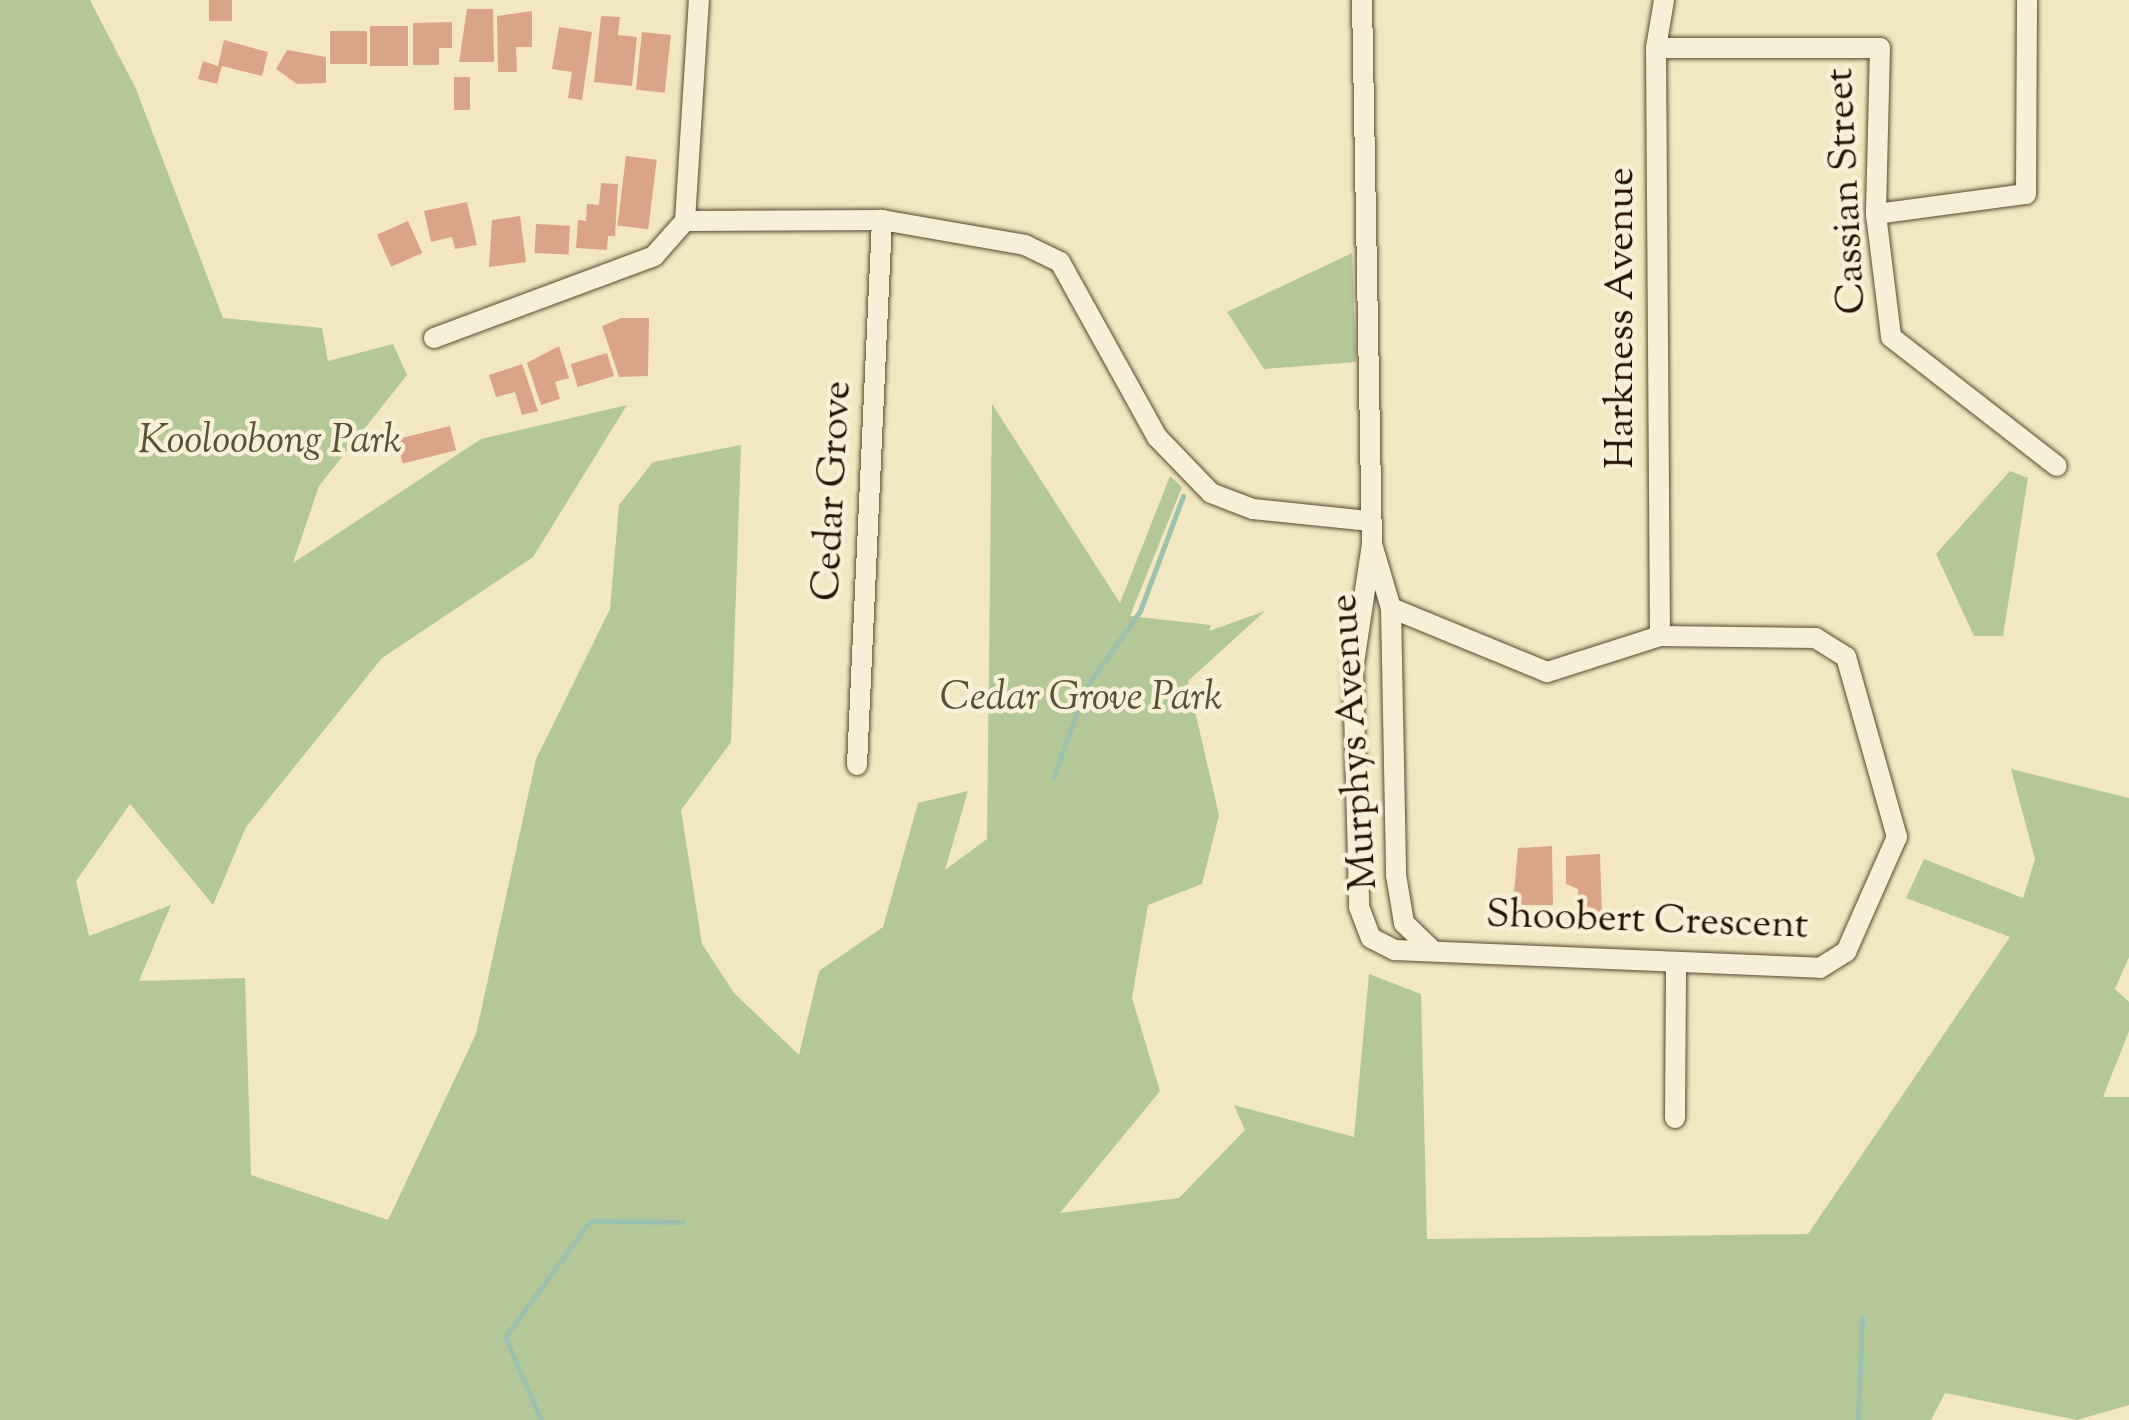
<!DOCTYPE html>
<style>
body{margin:0}
#map{position:relative;width:2129px;height:1420px;overflow:hidden;background:#f2e7c2;font-family:"Sorts Mill Goudy",serif}
div>[style]{position:absolute}
[style*='--x']{left:calc(var(--x)*1px);top:calc(var(--y)*1px);width:calc(var(--w)*1px);rotate:calc(var(--a)*1deg)}
.green>*{inset:0;background:#b4c798}
.stream>*{height:5px;margin:-2.5px;padding:0 2.5px;transform-origin:2.5px;border-radius:2.5px;background:#9cc1ae}
.building>*{inset:0;background:#dba488;transform-origin:0 0}
.roads{filter:drop-shadow(0 0 2px #594830) drop-shadow(0 0 2px #594830)}
.minor>*{height:20px;margin:-10px;padding:0 10px;transform-origin:10px;border-radius:10px;background:#f7efd7}
span{translate:-50% -50%;white-space:nowrap;text-align:center;line-height:1.15;-webkit-text-stroke:9px #f7efd7;paint-order:stroke}
.street-label{font-size:40px;color:#261300}
.park-label{font-size:40px;color:#585235;font-style:italic}
</style>
<div id="map">
<div class="green">
<i style="clip-path:polygon(0 0,90px 0,136px 89px,223px 318px,322px 328px,328px 361px,393px 344px,407px 375px,319px 486px,293px 563px,481px 439px,627px 405px,533px 557px,382px 658px,246px 827px,213px 905px,130px 804px,76px 881px,89px 936px,171px 905px,139px 981px,245px 978px,251px 1175px,388px 1220px,476px 1034px,536px 759px,610px 609px,619px 505px,653px 462px,741px 445px,731px 742px,681px 810px,702px 944px,734px 993px,799px 1055px,819px 971px,883px 927px,918px 803px,968px 791px,945px 870px,987px 839px,992px 404px,1120px 603px,1170px 476px,1182px 487px,1130px 616px,1211px 625px,1209px 631px,1265px 611px,1188px 681px,1219px 815px,1202px 884px,1148px 905px,1132px 998px,1160px 1091px,1060px 1213px,1179px 1198px,1245px 1130px,1234px 1105px,1354px 1137px,1369px 974px,1421px 994px,1427px 1239px,1808px 1234px,2010px 937px,1906px 898px,1924px 859px,2023px 898px,2035px 859px,2011px 769px,2129px 798px,2129px 957px,2115px 989px,2129px 1002px,2129px 1031px,2103px 1097px,2129px 1097px,2129px 1405px,2077px 1420px,1945px 1393px,1931px 1420px,0 1420px)"></i>
<i style="clip-path:polygon(1352px 253px,1356px 362px,1264px 369px,1227px 312px)"></i>
<i style="clip-path:polygon(2010px 471px,2028px 478px,2003px 636px,1974px 636px,1936px 554px)"></i>
</div>
<div class="stream">
<i style="--x:1053;--y:778;--w:97;--a:-70.1"></i>
<i style="--x:1086;--y:687;--w:93;--a:-54.6"></i>
<i style="--x:1140;--y:611;--w:123;--a:-69.5"></i>
<i style="--x:541;--y:1420;--w:90;--a:-113.4"></i>
<i style="--x:505;--y:1337;--w:144;--a:-53.8"></i>
<i style="--x:590;--y:1221;--w:93;--a:0.6"></i>
<i style="--x:1858;--y:1420;--w:103;--a:-87.8"></i>
</div>
<div class="building">
<i style="left:209px;top:0;width:23px;height:21px"></i>
<i style="clip-path:polygon(467px 9px,493px 9px,494px 62px,459px 62px)"></i>
<i style="clip-path:polygon(532px 11px,532px 47px,516px 47px,517px 72px,498px 72px,497px 16px)"></i>
<i style="clip-path:polygon(601px 16px,620px 17px,618px 35px,637px 37px,632px 86px,594px 82px)"></i>
<i style="clip-path:polygon(452px 22px,452px 48px,439px 48px,439px 65px,413px 65px,413px 23px)"></i>
<i style="left:408px;top:26px;width:40px;height:38px;rotate:90deg"></i>
<i style="clip-path:polygon(559px 27px,592px 32px,582px 100px,568px 98px,572px 72px,552px 69px)"></i>
<i style="left:330px;top:31px;width:37px;height:33px"></i>
<i style="left:642px;top:32px;width:29px;height:58px;rotate:6deg"></i>
<i style="clip-path:polygon(224px 40px,268px 52px,262px 76px,222px 66px,217px 84px,198px 79px,203px 61px,218px 66px)"></i>
<i style="clip-path:polygon(287px 50px,326px 57px,326px 83px,297px 84px,276px 69px)"></i>
<i style="left:454px;top:77px;width:16px;height:33px"></i>
<i style="left:626px;top:156px;width:31px;height:70px;rotate:7deg"></i>
<i style="clip-path:polygon(601px 183px,618px 184px,615px 236px,608px 236px,607px 250px,576px 248px,578px 220px,586px 221px,587px 204px,599px 205px)"></i>
<i style="clip-path:polygon(467px 202px,477px 245px,455px 249px,452px 237px,431px 242px,424px 211px)"></i>
<i style="clip-path:polygon(520px 216px,526px 262px,489px 267px,492px 220px)"></i>
<i style="left:408px;top:221px;width:35px;height:34px;rotate:66deg"></i>
<i style="left:536px;top:224px;width:34px;height:29px;rotate:3deg"></i>
<i style="clip-path:polygon(621px 318px,649px 318px,648px 376px,619px 377px,602px 326px)"></i>
<i style="clip-path:polygon(559px 346px,569px 378px,555px 382px,560px 399px,541px 405px,527px 363px)"></i>
<i style="left:607px;top:353px;width:24px;height:38px;rotate:73deg"></i>
<i style="clip-path:polygon(522px 364px,538px 411px,522px 415px,515px 392px,496px 397px,489px 375px)"></i>
<i style="left:450px;top:426px;width:25px;height:55px;rotate:76deg"></i>
<i style="clip-path:polygon(1552px 846px,1553px 905px,1513px 905px,1518px 848px)"></i>
<i style="clip-path:polygon(1600px 854px,1602px 915px,1579px 915px,1578px 889px,1566px 884px,1566px 856px)"></i>
</div>
<div class="roads">
<div class="minor">
<i style="--x:1362;--y:0;--w:544;--a:88.95"></i>
<i style="--x:1372;--y:544;--w:67;--a:73.5"></i>
<i style="--x:1391;--y:608;--w:267;--a:88.9"></i>
<i style="--x:1396;--y:875;--w:49;--a:80.5"></i>
<i style="--x:1404;--y:923;--w:36;--a:44"></i>
<i style="--x:1656;--y:48;--w:224;--a:0"></i>
<i style="--x:1880;--y:48;--w:166;--a:91.4"></i>
<i style="--x:1876;--y:214;--w:124;--a:83"></i>
<i style="--x:1891;--y:337;--w:210;--a:37.9"></i>
<i style="--x:1876;--y:214;--w:151;--a:-7.6"></i>
<i style="--x:2026;--y:194;--w:194;--a:-89.7"></i>
<i style="--x:685;--y:221;--w:197;--a:-0.3"></i>
<i style="--x:882;--y:220;--w:145;--a:9.9"></i>
<i style="--x:1025;--y:245;--w:39;--a:26"></i>
<i style="--x:1060;--y:262;--w:200;--a:61"></i>
<i style="--x:1157;--y:437;--w:78;--a:46"></i>
<i style="--x:1211;--y:493;--w:45;--a:20.9"></i>
<i style="--x:1253;--y:509;--w:118;--a:5.9"></i>
<i style="--x:434;--y:338;--w:235;--a:-20.4"></i>
<i style="--x:654;--y:256;--w:47;--a:-48.5"></i>
<i style="--x:685;--y:221;--w:221;--a:-86.4"></i>
<i style="--x:1372;--y:544;--w:127;--a:98.6"></i>
<i style="--x:1353;--y:670;--w:237;--a:88.5"></i>
<i style="--x:1359;--y:907;--w:33;--a:69"></i>
<i style="--x:1371;--y:938;--w:27;--a:27"></i>
<i style="--x:1395;--y:950;--w:425;--a:2.4"></i>
<i style="--x:1820;--y:968;--w:31;--a:-32"></i>
<i style="--x:1846;--y:952;--w:126;--a:-66.1"></i>
<i style="--x:1897;--y:837;--w:187;--a:-105.8"></i>
<i style="--x:1846;--y:657;--w:36;--a:-148"></i>
<i style="--x:1816;--y:638;--w:156;--a:-179.3"></i>
<i style="--x:1660;--y:636;--w:119;--a:162.3"></i>
<i style="--x:1547;--y:672;--w:169;--a:-157.7"></i>
<i style="--x:1660;--y:636;--w:588;--a:-90.39"></i>
<i style="--x:1656;--y:48;--w:49;--a:-80.5"></i>
<i style="--x:857;--y:765;--w:546;--a:-87.37"></i>
<i style="--x:1675;--y:1118;--w:155;--a:-89.6"></i>
</div>
</div>
<div class="street-label">
<span style="left:1848px;top:191px;rotate:-93deg">Cassian Street</span>
<span style="left:1623px;top:318px;rotate:-90deg">Harkness Avenue</span>
<span style="left:834px;top:491px;rotate:-87deg">Cedar Grove</span>
<span style="left:1356px;top:742px;rotate:-94deg">Murphys Avenue</span>
<span style="left:1647px;top:922px;rotate:2deg">Shoobert Crescent</span>
</div>
<div class="park-label">
<span style="left:270px;top:443px">Kooloobong Park</span>
<span style="left:1081px;top:700px">Cedar Grove Park</span>
</div>
</div>
